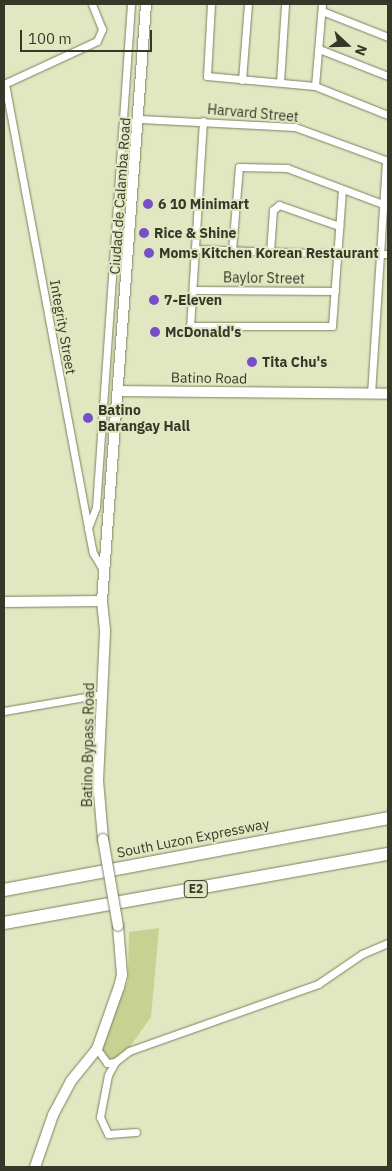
<!DOCTYPE html>
<style>
body{margin:0}
#map{position:relative;width:392px;height:1171px;overflow:hidden;background:#e1e7c1;font-family:"IBM Plex Sans",sans-serif}
div>[style]{position:absolute}
[style*='--x']{left:calc(var(--x)*1px);top:calc(var(--y)*1px);width:calc(var(--w)*1px);rotate:calc(var(--a)*1deg)}
.green>*{inset:0;background:#c7d191}
.roads{filter:drop-shadow(0 0 1px #7b815e) drop-shadow(0 0 1px #7b815e)}
.minor>*{height:7px;margin:-3.5px;padding:0 3.5px;transform-origin:3.5px;border-radius:3.5px;background:#fff}
.secondary>*{height:10px;margin:-5px;padding:0 5px;transform-origin:5px;border-radius:5px;background:#fff}
.motorway>*{height:12px;margin:-6px;padding:0 6px;transform-origin:6px;border-radius:6px;background:#fff}
.bridges{filter:drop-shadow(0 0 1px #7b815e) drop-shadow(0 0 1px #7b815e)}
.secondary-bridge>*{height:10px;margin:-5px;padding:0 5px;transform-origin:5px;border-radius:5px;background:#fff}
.dots>*{width:14px;height:14px;translate:-50% -50%;box-sizing:border-box;border:2px solid #e1e7c1;border-radius:50%}
span{translate:-50% -50%;white-space:nowrap;text-align:center;line-height:1.15;-webkit-text-stroke:4px #e1e7c1;paint-order:stroke}
.shield-label span{padding:1px 4px;background:#e1e7c1;border:1px solid;border-radius:4px;-webkit-text-stroke-width:0}
.shield-label{font-size:12px;color:#353829;font-weight:700}
.street-label{font-size:14px;color:#353829}
.poi-label{font-size:14px;color:#353829;font-weight:700}
.left{translate:0 -50%;text-align:left}
.frame{position:absolute;inset:0;border:5px solid #353829;pointer-events:none}
.north{position:absolute;left:322px;top:20px;width:50px;height:50px;-webkit-text-stroke:4px #e1e7c1;paint-order:stroke;rotate:111deg;font-size:14px;font-weight:700;line-height:20px;text-align:center;color:#353829}
.north::after{content:'';display:block;margin:auto;width:18px;height:22px;background:#353829;clip-path:polygon(50% 0,100% 100%,50% 72%,0 100%)}
.scale{position:absolute;left:20px;top:30px;width:132px;height:22px;box-sizing:border-box;border:2px solid #353829;border-top:0;padding-left:6px;font-size:15px;line-height:18px;white-space:nowrap;color:#353829;-webkit-text-stroke:4px #e1e7c1;paint-order:stroke}
</style>
<div id="map">
<div class="green">
<i style="clip-path:polygon(159px 928px,151px 1017px,112px 1072px,93px 1053px,128px 981px,129px 932px)"></i>
</div>
<div class="roads">
<div class="minor">
<i style="--x:211;--y:4;--w:72;--a:93.2"></i>
<i style="--x:207;--y:76;--w:108;--a:5.3"></i>
<i style="--x:315;--y:86;--w:79;--a:21.7"></i>
<i style="--x:322;--y:11;--w:71;--a:21.5"></i>
<i style="--x:319;--y:49;--w:74;--a:21.4"></i>
<i style="--x:242;--y:80;--w:76;--a:-85.5"></i>
<i style="--x:280;--y:82;--w:78;--a:-86.3"></i>
<i style="--x:4;--y:84;--w:102;--a:-24.8"></i>
<i style="--x:97;--y:41;--w:13;--a:-67"></i>
<i style="--x:102;--y:29;--w:27;--a:-112"></i>
<i style="--x:5;--y:84;--w:452;--a:79.4"></i>
<i style="--x:88;--y:528;--w:25;--a:79"></i>
<i style="--x:93;--y:553;--w:21;--a:59"></i>
<i style="--x:315;--y:86;--w:82;--a:-85.1"></i>
<i style="--x:140;--y:119;--w:155;--a:3"></i>
<i style="--x:295;--y:127;--w:99;--a:20.1"></i>
<i style="--x:203;--y:121;--w:205;--a:93.6"></i>
<i style="--x:190;--y:326;--w:142;--a:0"></i>
<i style="--x:332;--y:326;--w:137;--a:-85.8"></i>
<i style="--x:195;--y:249;--w:143;--a:2"></i>
<i style="--x:232;--y:250;--w:83;--a:-85.2"></i>
<i style="--x:239;--y:167;--w:48;--a:1.2"></i>
<i style="--x:287;--y:168;--w:103;--a:20.6"></i>
<i style="--x:270;--y:252;--w:42;--a:-85.9"></i>
<i style="--x:273;--y:210;--w:8;--a:-40"></i>
<i style="--x:279;--y:205;--w:64;--a:19.3"></i>
<i style="--x:381;--y:254;--w:7;--a:0"></i>
<i style="--x:193;--y:290;--w:142;--a:0.4"></i>
<i style="--x:371;--y:394;--w:234;--a:-86.3"></i>
<i style="--x:88;--y:528;--w:22;--a:-69"></i>
<i style="--x:96;--y:507;--w:504;--a:-86.02"></i>
<i style="--x:4;--y:711;--w:99;--a:-9.8"></i>
<i style="--x:97;--y:1049;--w:17;--a:54"></i>
<i style="--x:107;--y:1063;--w:8;--a:-7"></i>
<i style="--x:115;--y:1062;--w:18;--a:-38"></i>
<i style="--x:129;--y:1051;--w:201;--a:-19.5"></i>
<i style="--x:318;--y:984;--w:53;--a:-34.3"></i>
<i style="--x:362;--y:954;--w:28;--a:-23"></i>
<i style="--x:115;--y:1062;--w:15;--a:118"></i>
<i style="--x:108;--y:1075;--w:43;--a:100.8"></i>
<i style="--x:100;--y:1117;--w:19;--a:65"></i>
<i style="--x:108;--y:1134;--w:28;--a:-4"></i>
</div>
<div class="secondary">
<i style="--x:119;--y:391;--w:269;--a:0.6"></i>
<i style="--x:4;--y:602;--w:98;--a:-0.6"></i>
<i style="--x:103;--y:839;--w:58;--a:-94.9"></i>
<i style="--x:98;--y:781;--w:151;--a:-87.3"></i>
<i style="--x:105;--y:630;--w:29;--a:-96"></i>
<i style="--x:102;--y:601;--w:599;--a:-85.78"></i>
<i style="--x:35;--y:1167;--w:55;--a:-70.9"></i>
<i style="--x:53;--y:1115;--w:38;--a:-62"></i>
<i style="--x:71;--y:1081;--w:41;--a:-50.9"></i>
<i style="--x:97;--y:1049;--w:66;--a:-70.5"></i>
<i style="--x:119;--y:987;--w:12;--a:-76"></i>
<i style="--x:122;--y:975;--w:49;--a:-94.7"></i>
</div>
<div class="motorway">
<i style="--x:4;--y:890;--w:391;--a:-10.6"></i>
<i style="--x:4;--y:923;--w:390;--a:-10.2"></i>
</div>
</div>
<div class="bridges">
<div class="secondary-bridge">
<i style="--x:103;--y:839;--w:88;--a:80.2"></i>
</div>
</div>
<div class="dots">
<i style="left:148px;top:204px;background:#784ec7"></i>
<i style="left:144px;top:233px;background:#784ec7"></i>
<i style="left:149px;top:253px;background:#784ec7"></i>
<i style="left:154px;top:300px;background:#784ec7"></i>
<i style="left:155px;top:332px;background:#784ec7"></i>
<i style="left:252px;top:362px;background:#784ec7"></i>
<i style="left:88px;top:418px;background:#784ec7"></i>
</div>
<div class="shield-label">
<span style="left:196px;top:889px">E2</span>
</div>
<div class="street-label">
<span style="left:253px;top:113px;rotate:5deg">Harvard Street</span>
<span style="left:120px;top:196px;rotate:-86deg">Ciudad de Calamba Road</span>
<span style="left:264px;top:278px;rotate:1deg">Baylor Street</span>
<span style="left:63px;top:327px;rotate:80deg">Integrity Street</span>
<span style="left:209px;top:378px;rotate:1deg">Batino Road</span>
<span style="left:88px;top:745px;rotate:-89deg">Batino Bypass Road</span>
<span style="left:193px;top:838px;rotate:-11deg">South Luzon Expressway</span>
</div>
<div class="poi-label">
<span class="left" style="left:158px;top:204px">6 10 Minimart</span>
<span class="left" style="left:154px;top:233px">Rice &amp; Shine</span>
<span class="left" style="left:159px;top:253px">Moms Kitchen Korean Restaurant</span>
<span class="left" style="left:164px;top:300px">7-Eleven</span>
<span class="left" style="left:165px;top:332px">McDonald's</span>
<span class="left" style="left:262px;top:362px">Tita Chu's</span>
<span class="left" style="left:98px;top:418px">Batino<br>Barangay Hall</span>
</div>
<div class="frame"></div>
<div class="north">N</div>
<div class="scale">100 m</div>
</div>
